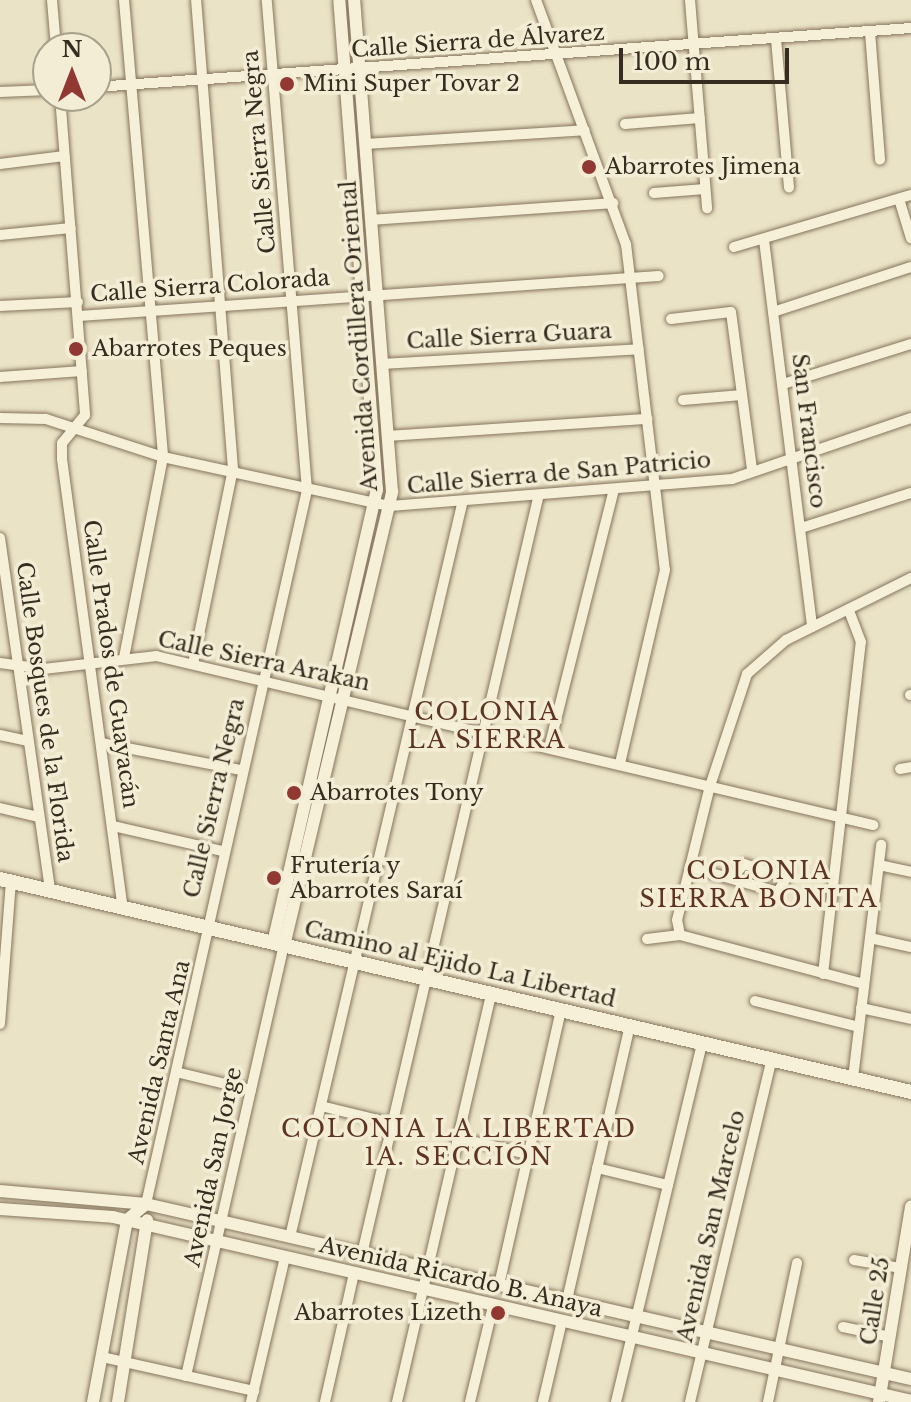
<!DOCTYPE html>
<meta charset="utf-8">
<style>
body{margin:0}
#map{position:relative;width:911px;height:1402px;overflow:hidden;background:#ebe3c6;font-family:"Libre Baskerville",serif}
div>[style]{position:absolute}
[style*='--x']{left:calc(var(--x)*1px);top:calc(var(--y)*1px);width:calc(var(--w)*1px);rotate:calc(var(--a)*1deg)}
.roads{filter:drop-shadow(0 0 2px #85755d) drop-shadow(0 0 2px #85755d)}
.minor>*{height:10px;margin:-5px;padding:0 5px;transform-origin:5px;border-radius:5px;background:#f6f0d8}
.tertiary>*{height:12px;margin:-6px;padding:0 6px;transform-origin:6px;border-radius:6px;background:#f6f0d8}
.secondary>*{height:14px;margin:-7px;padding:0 7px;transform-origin:7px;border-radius:7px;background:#f6f0d8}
.dots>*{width:22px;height:22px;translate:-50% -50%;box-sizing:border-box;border:4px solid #f3edd5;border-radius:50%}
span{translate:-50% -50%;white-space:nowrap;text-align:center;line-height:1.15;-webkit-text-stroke:7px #f3edd5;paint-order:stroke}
.street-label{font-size:22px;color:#362c1f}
.poi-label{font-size:22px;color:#362c1f}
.left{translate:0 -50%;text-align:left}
.right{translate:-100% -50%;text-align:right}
.neighbourhood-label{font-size:24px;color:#603422;letter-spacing:2px}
.north{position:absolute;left:32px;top:32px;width:80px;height:80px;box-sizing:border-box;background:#f3edd5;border:2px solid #a7a08c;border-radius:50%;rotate:0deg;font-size:22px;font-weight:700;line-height:32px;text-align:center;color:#362c1f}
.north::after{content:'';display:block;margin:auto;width:28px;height:36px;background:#903831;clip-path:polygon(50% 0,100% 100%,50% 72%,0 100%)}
.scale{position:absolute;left:619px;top:48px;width:170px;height:36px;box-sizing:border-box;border:4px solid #362c1f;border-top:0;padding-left:10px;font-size:24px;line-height:28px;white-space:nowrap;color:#362c1f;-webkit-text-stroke:6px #f3edd5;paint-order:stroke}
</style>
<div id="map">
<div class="roads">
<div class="minor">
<i style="--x:52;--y:0;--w:48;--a:85.2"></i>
<i style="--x:124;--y:0;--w:459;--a:85.1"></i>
<i style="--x:163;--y:457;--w:205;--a:101"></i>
<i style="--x:536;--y:0;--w:260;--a:69.8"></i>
<i style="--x:626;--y:244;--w:328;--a:83.2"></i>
<i style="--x:665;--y:570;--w:199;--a:103.1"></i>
<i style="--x:690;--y:0;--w:209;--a:85.3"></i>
<i style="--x:870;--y:32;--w:128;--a:85.5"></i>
<i style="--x:776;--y:39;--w:149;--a:85"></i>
<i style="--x:96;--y:87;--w:817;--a:-4.14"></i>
<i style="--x:0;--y:92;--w:48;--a:-2.4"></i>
<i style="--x:60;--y:96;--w:320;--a:85.5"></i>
<i style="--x:85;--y:415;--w:36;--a:129"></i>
<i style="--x:62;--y:443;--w:16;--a:90"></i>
<i style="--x:62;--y:459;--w:453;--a:82.3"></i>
<i style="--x:625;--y:124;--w:75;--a:-4.6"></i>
<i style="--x:365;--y:144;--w:220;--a:-3.6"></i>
<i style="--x:0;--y:164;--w:65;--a:-7"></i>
<i style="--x:654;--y:193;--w:51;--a:-4.5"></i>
<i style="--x:899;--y:199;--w:41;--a:72.9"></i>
<i style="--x:371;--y:220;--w:243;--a:-4"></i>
<i style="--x:0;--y:235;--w:71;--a:-5.6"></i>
<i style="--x:764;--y:240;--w:390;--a:82.9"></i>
<i style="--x:734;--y:247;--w:184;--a:-16.4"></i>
<i style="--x:0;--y:306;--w:78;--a:-2.9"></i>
<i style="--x:773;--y:312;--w:145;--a:-18.1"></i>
<i style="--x:79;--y:316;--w:581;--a:-3.95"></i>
<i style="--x:671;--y:319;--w:60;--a:-6.7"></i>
<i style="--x:731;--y:312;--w:159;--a:82.4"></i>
<i style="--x:382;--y:364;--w:257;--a:-3.3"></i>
<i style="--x:0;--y:377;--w:82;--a:-4.2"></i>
<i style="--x:783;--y:384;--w:134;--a:-17.4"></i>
<i style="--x:683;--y:400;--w:59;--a:-4.8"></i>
<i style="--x:0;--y:418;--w:46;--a:1.2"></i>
<i style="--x:46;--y:419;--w:123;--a:18"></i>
<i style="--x:163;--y:457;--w:232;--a:12.2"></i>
<i style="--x:390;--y:506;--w:343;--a:-4.5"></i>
<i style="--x:732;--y:479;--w:189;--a:-18.8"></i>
<i style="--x:388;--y:436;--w:260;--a:-3.8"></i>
<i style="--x:801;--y:528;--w:115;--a:-17.7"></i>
<i style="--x:0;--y:538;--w:357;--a:81.9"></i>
<i style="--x:0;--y:663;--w:44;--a:7.8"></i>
<i style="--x:44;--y:669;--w:113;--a:-6.6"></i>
<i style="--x:156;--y:656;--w:737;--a:13.26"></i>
<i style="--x:193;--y:664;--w:199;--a:-78.4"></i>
<i style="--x:233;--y:469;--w:470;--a:-94.5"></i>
<i style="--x:910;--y:695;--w:1;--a:0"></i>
<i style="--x:0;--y:735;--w:29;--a:12"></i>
<i style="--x:101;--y:743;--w:143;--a:10.9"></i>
<i style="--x:549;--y:748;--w:263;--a:-75.9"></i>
<i style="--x:900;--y:769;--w:11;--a:-10"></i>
<i style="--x:0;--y:808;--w:39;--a:13"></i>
<i style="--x:113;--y:826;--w:112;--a:12.9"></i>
<i style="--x:879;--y:865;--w:33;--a:12"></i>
<i style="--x:690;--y:867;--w:91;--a:15.9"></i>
<i style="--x:778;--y:892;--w:16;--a:-60"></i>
<i style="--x:786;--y:878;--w:44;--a:-161.6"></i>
<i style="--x:744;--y:864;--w:18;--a:131"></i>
<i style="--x:680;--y:935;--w:15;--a:-101"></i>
<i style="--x:677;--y:920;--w:138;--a:-76.2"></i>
<i style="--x:710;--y:786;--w:118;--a:-71.7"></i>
<i style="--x:747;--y:674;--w:52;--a:-41.1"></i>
<i style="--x:786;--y:640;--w:140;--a:-26.4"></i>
<i style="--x:680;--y:935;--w:190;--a:14.9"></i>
<i style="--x:870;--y:938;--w:42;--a:12.4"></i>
<i style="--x:647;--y:939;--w:33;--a:-7"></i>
<i style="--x:823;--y:974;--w:334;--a:-83.5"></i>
<i style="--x:861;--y:642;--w:34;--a:-111"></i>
<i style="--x:755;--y:1001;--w:107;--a:14"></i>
<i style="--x:861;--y:1008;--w:51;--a:12.4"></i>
<i style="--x:0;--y:1024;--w:142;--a:-85.6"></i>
<i style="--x:180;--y:1073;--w:73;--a:13.5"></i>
<i style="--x:853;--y:1078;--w:235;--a:-83.1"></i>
<i style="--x:321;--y:1106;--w:71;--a:13.8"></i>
<i style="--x:457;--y:1138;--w:73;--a:12.7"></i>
<i style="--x:597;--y:1168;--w:73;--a:13.5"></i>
<i style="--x:146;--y:1204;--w:732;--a:-77.29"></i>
<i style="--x:307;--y:490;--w:492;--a:-94.7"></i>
<i style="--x:290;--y:1237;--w:753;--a:-76.79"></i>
<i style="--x:362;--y:1254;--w:776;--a:-76.89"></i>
<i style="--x:854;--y:1260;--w:48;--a:9.7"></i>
<i style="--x:499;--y:1285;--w:282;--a:-77.3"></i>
<i style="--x:567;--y:1300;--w:281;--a:-77.1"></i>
<i style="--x:843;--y:1327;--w:48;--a:12"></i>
<i style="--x:102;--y:1357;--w:156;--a:12.6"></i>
<i style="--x:186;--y:1376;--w:441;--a:-77.2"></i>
<i style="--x:251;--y:1402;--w:149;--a:-76.8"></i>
<i style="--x:325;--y:1402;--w:132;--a:-77.3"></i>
<i style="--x:397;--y:1402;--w:419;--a:-77"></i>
<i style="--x:470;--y:1402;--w:99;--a:-76.5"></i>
<i style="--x:543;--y:1402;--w:83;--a:-76.8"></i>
<i style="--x:616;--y:1402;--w:369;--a:-76.5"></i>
<i style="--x:690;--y:1402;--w:353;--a:-76.6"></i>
<i style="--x:768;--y:1402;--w:142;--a:-78.2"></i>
</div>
<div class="tertiary">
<i style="--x:273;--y:943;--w:465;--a:-77.1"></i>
<i style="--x:377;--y:490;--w:491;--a:-94.4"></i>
<i style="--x:284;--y:946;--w:467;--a:-76.6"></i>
<i style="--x:392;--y:492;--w:493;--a:-94.4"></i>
<i style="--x:0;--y:1191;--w:147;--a:5.1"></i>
<i style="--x:146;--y:1204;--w:785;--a:12.89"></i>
<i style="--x:0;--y:1209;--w:113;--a:4"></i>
<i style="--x:113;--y:1217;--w:819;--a:12.98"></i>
<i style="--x:93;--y:1402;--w:185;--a:-79.4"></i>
<i style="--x:127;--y:1220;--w:25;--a:-40"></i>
<i style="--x:118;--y:1402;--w:184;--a:-80.9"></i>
<i style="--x:879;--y:1402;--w:198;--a:-80.7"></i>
</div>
<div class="secondary">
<i style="--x:0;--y:879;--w:936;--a:13.16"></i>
</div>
</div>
<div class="dots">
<i style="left:287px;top:84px;background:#903831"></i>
<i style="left:589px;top:167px;background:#903831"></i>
<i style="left:76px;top:349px;background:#903831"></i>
<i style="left:294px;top:793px;background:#903831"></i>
<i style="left:274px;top:878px;background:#903831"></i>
<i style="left:498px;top:1313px;background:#903831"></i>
</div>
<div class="street-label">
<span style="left:478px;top:41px;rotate:-4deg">Calle Sierra de Álvarez</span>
<span style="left:259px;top:152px;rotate:-95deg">Calle Sierra Negra</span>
<span style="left:210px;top:286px;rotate:-4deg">Calle Sierra Colorada</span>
<span style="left:359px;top:336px;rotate:-94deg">Avenida Cordillera Oriental</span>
<span style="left:509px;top:336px;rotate:-3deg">Calle Sierra Guara</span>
<span style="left:809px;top:431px;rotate:83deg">San Francisco</span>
<span style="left:559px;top:473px;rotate:-5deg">Calle Sierra de San Patricio</span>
<span style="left:264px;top:661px;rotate:12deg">Calle Sierra Arakan</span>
<span style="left:111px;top:664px;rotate:82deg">Calle Prados de Guayacán</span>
<span style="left:45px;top:712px;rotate:82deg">Calle Bosques de la Florida</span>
<span style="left:214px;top:798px;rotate:-77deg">Calle Sierra Negra</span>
<span style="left:460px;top:964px;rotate:13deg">Camino al Ejido La Libertad</span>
<span style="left:159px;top:1062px;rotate:-77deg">Avenida Santa Ana</span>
<span style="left:213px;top:1167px;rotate:-78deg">Avenida San Jorge</span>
<span style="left:711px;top:1226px;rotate:-77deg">Avenida San Marcelo</span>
<span style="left:461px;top:1277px;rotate:13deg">Avenida Ricardo B. Anaya</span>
<span style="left:875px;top:1301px;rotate:-81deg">Calle 25</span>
</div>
<div class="poi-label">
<span class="left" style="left:303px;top:84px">Mini Super Tovar 2</span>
<span class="left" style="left:605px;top:167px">Abarrotes Jimena</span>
<span class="left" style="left:92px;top:349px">Abarrotes Peques</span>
<span class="left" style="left:310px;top:793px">Abarrotes Tony</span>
<span class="left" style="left:290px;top:878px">Frutería y<br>Abarrotes Saraí</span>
<span class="right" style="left:482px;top:1313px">Abarrotes Lizeth</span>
</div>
<div class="neighbourhood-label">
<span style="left:487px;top:726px">COLONIA<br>LA SIERRA</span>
<span style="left:759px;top:885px">COLONIA<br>SIERRA BONITA</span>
<span style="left:459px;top:1143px">COLONIA LA LIBERTAD<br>1A. SECCIÓN</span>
</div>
<div class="north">N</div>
<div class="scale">100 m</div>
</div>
